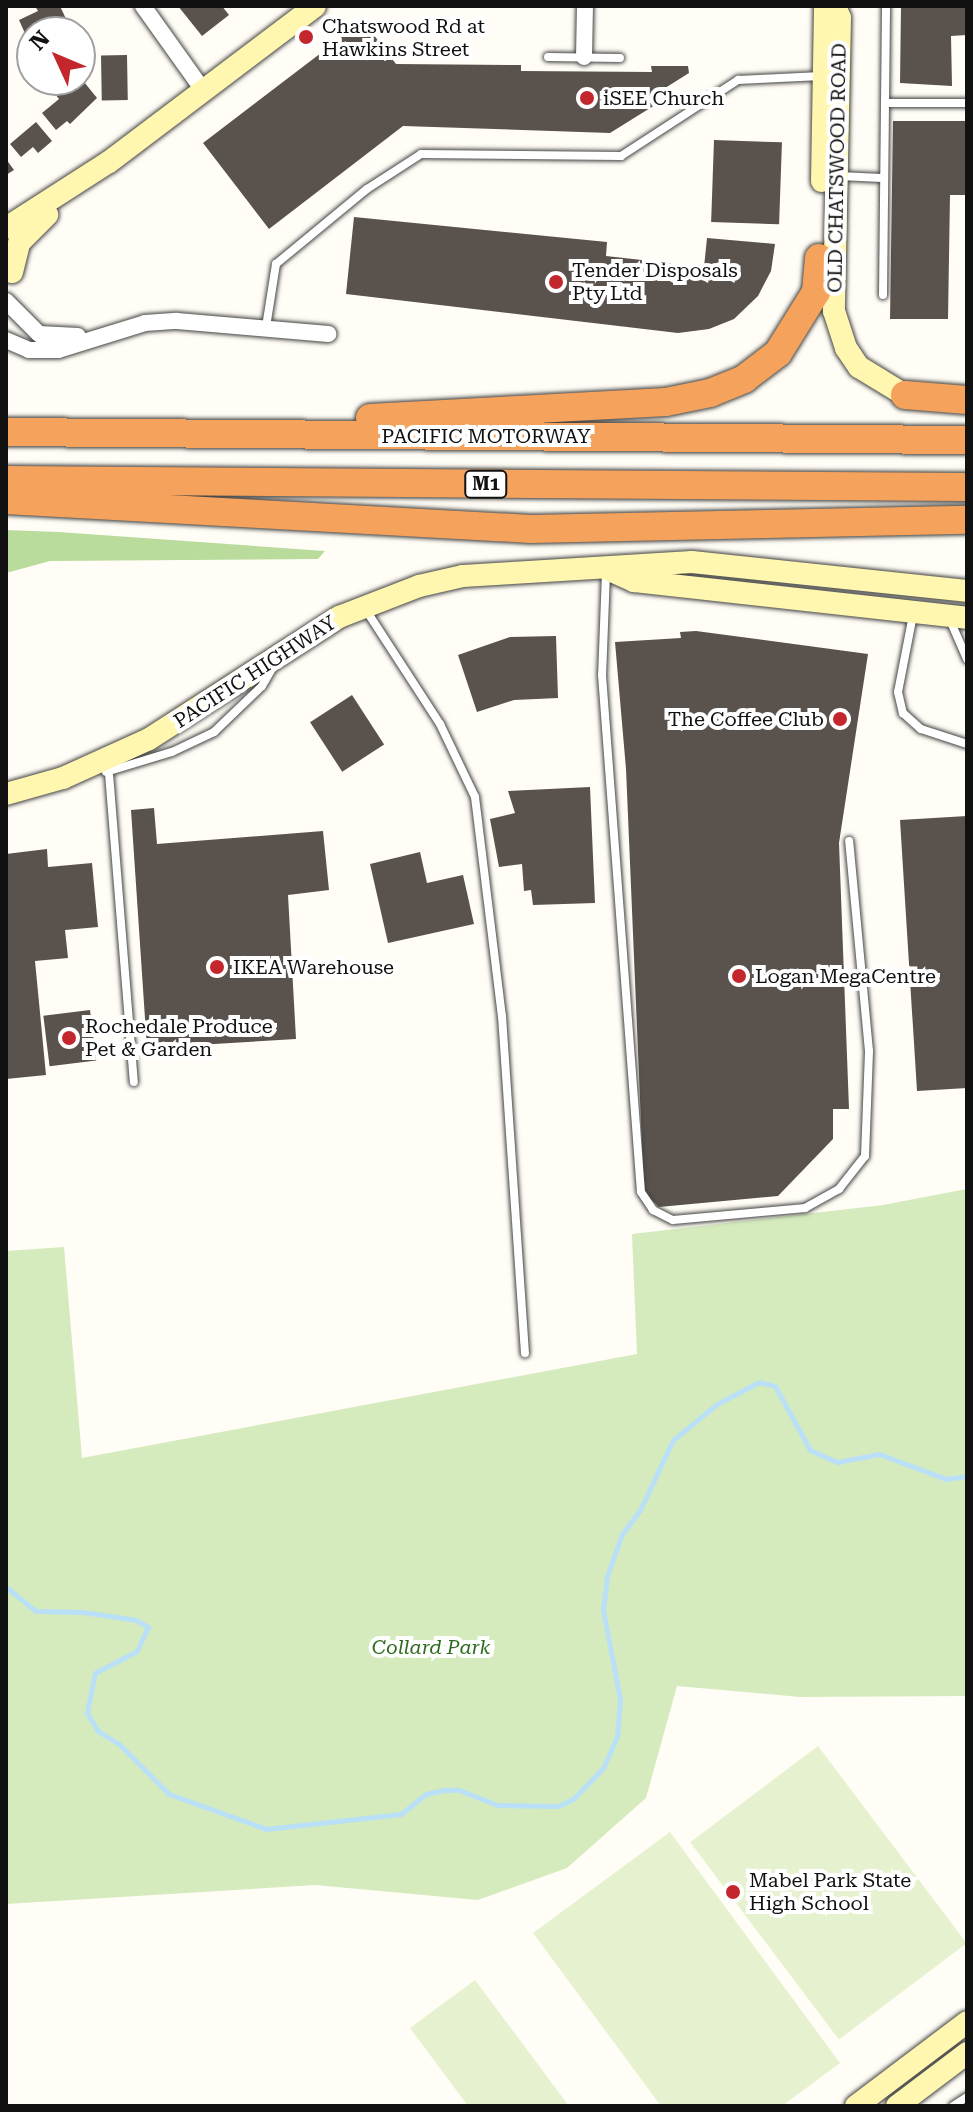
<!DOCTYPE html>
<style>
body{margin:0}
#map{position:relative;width:973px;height:2112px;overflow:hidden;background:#fffdf5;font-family:"Roboto Serif",serif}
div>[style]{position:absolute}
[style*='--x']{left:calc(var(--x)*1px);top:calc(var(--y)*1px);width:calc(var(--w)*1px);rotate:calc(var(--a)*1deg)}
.green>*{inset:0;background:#d5ebbd}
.forest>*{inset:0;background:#b9dc9c}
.pitch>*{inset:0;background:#e6f2cf;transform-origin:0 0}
.stream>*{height:5px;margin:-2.5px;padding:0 2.5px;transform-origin:2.5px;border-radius:2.5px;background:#b9e0f7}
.building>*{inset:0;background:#5a524d;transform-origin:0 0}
.roads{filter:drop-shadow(0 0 2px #444) drop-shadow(0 0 2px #444)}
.lane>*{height:8px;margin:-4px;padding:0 4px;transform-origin:4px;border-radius:4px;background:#fff}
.street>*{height:16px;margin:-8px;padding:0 8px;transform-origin:8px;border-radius:8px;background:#fff}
.secondary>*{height:22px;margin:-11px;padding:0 11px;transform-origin:11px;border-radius:11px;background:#fff6b0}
.highway>*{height:28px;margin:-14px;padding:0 14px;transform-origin:14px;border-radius:14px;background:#f5a25d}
.dots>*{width:22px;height:22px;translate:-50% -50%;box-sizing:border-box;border:4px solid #fff;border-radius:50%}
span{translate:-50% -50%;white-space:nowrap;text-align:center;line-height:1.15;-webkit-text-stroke:8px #fff;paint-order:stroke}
.shield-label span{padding:2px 6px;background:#fff;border:2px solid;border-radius:6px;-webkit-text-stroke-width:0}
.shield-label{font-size:18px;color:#111;font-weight:700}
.poi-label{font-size:20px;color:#111}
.left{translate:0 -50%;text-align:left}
.right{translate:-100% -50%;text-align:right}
.street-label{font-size:20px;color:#111}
.park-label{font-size:20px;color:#2f6b1f;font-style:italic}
.frame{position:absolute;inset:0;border:8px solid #111;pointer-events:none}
.north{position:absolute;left:16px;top:16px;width:80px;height:80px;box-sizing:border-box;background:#fff;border:2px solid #a0a0a0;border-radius:50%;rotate:314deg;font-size:22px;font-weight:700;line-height:32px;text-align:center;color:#111}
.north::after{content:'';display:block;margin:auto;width:28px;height:36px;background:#c4262e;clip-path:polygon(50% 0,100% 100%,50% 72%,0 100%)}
</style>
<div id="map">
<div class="green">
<i style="clip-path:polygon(967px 1189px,967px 1696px,800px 1697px,677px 1686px,646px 1798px,567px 1868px,478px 1900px,315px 1885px,6px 1904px,6px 1251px,64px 1247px,82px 1458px,637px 1354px,632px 1234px,883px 1205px)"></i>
</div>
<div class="forest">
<i style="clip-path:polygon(6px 530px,59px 532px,325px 551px,318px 559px,50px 561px,6px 573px)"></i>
</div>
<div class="pitch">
<i style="left:818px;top:1746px;width:247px;height:160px;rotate:53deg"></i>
<i style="clip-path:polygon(670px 1832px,840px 2063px,782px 2106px,661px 2106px,533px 1933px)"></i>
<i style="clip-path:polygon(475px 1980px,569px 2106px,468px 2106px,410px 2028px)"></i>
</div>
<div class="stream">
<i style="--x:6;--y:1587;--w:38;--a:39"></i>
<i style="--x:36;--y:1611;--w:47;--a:1.2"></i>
<i style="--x:83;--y:1612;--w:54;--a:8.6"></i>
<i style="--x:136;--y:1620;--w:14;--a:30"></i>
<i style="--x:148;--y:1627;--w:26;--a:115"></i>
<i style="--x:137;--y:1651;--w:47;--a:152.4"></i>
<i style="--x:95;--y:1673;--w:41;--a:101.3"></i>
<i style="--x:87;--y:1713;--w:21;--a:59"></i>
<i style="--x:98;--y:1731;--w:25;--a:32"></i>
<i style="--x:119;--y:1744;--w:71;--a:45"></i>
<i style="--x:169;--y:1794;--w:103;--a:19.8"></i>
<i style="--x:266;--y:1829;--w:136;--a:-6.3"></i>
<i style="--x:401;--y:1814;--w:32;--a:-39"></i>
<i style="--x:426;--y:1794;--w:18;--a:-13"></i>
<i style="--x:444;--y:1790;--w:15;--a:0"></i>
<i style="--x:459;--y:1790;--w:41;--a:21.5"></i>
<i style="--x:497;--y:1805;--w:62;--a:0.9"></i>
<i style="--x:559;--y:1806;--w:16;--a:-27"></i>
<i style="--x:573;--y:1799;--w:43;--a:-45.9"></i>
<i style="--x:603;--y:1768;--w:34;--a:-66"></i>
<i style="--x:617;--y:1737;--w:38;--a:-85"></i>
<i style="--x:620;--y:1699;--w:91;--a:-100.8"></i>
<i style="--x:603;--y:1610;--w:34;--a:-83"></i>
<i style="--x:607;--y:1576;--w:45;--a:-70.3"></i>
<i style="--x:622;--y:1534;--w:30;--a:-53"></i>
<i style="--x:640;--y:1510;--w:77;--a:-64.8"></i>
<i style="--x:673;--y:1440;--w:57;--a:-39.3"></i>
<i style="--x:717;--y:1404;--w:47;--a:-27.6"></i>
<i style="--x:759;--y:1382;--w:16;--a:14"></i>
<i style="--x:775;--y:1386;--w:73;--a:61.3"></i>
<i style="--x:810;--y:1450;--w:30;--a:24"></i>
<i style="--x:837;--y:1462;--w:43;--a:-10.8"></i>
<i style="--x:879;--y:1454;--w:72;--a:20.5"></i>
<i style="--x:946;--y:1479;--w:21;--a:-8"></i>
</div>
<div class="building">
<i style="clip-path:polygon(35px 6px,60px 6px,67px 21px,32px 32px,28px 40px,19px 20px,38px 11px)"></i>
<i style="clip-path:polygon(178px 6px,222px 6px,229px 15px,202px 36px)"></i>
<i style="clip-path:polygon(901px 6px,967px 6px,967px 35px,951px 36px,952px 86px,900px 83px)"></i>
<i style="clip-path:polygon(363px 21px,396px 64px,521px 65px,521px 71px,652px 72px,651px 66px,688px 66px,689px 73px,654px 95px,655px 105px,610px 133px,403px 126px,269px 229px,203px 143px)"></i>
<i style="clip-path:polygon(77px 24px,88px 46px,80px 58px,80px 32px,61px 32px)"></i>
<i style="left:127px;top:55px;width:45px;height:26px;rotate:89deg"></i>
<i style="clip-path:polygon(80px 77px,97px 98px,70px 124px,67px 121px,56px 130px,42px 113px,59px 99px,55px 94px)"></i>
<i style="clip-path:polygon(893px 121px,967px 121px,967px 195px,950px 195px,948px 319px,890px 319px)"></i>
<i style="clip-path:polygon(36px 122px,52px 141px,38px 153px,33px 147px,21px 157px,10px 144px)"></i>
<i style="left:714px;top:140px;width:68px;height:82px;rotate:2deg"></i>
<i style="clip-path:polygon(6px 159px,14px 170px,6px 175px)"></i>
<i style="clip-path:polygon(354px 217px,607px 242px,606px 256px,704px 267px,707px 238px,775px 244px,771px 271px,758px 296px,734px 319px,709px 329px,678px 333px,346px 294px)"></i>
<i style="clip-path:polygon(696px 631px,868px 654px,839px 843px,849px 1109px,833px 1109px,833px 1139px,778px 1196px,659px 1207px,644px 1193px,626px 769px,615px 642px,681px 638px,680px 632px)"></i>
<i style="clip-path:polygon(556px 636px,558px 698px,514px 700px,477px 712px,458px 655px,510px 637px)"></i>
<i style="left:352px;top:695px;width:59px;height:50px;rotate:57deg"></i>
<i style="clip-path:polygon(590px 787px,595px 903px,533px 905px,531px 890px,524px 891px,522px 864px,499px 867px,490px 819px,515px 813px,508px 791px)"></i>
<i style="clip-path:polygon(154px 808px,157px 844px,323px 831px,329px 890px,288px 895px,296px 1039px,147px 1048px,131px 810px)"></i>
<i style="clip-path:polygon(967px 816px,967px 1088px,917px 1091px,900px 820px)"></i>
<i style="clip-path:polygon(47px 849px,48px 867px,92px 863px,98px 927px,65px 930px,68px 958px,35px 961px,46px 1075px,6px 1079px,6px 854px)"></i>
<i style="clip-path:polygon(420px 852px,427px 883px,463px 875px,474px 924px,388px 943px,370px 864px)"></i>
<i style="left:90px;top:1010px;width:51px;height:47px;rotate:83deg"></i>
</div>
<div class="roads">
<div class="lane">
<i style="--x:548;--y:57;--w:72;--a:0.8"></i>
<i style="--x:886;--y:103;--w:81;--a:0"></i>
<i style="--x:838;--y:176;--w:45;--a:2.5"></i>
<i style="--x:883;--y:295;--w:289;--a:-89.4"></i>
<i style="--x:266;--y:327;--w:64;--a:-81"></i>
<i style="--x:276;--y:264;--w:118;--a:-39.5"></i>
<i style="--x:367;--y:189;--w:64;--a:-32.9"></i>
<i style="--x:421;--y:154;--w:200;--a:0.6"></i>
<i style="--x:621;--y:156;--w:140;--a:-33"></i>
<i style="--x:738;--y:80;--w:83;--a:-2.8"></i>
<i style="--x:606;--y:573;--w:102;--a:92.2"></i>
<i style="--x:602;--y:675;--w:518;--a:85.69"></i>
<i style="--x:641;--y:1192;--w:22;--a:56"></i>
<i style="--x:653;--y:1210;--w:22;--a:27"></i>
<i style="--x:673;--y:1220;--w:133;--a:-5.2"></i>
<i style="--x:805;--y:1208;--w:39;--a:-29"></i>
<i style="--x:839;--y:1189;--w:42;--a:-51.8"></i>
<i style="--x:865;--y:1156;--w:105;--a:-87.8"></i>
<i style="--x:869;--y:1051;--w:211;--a:-95.4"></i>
<i style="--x:366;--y:610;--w:136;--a:57"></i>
<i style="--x:440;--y:724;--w:81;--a:64.4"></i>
<i style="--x:475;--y:797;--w:221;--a:83"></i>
<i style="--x:502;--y:1016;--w:338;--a:86.1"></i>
<i style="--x:913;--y:615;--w:78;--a:101"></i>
<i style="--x:898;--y:692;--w:22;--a:77"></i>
<i style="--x:903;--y:713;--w:24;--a:42"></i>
<i style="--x:921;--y:729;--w:48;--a:18.1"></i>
<i style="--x:950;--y:620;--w:43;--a:66.4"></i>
<i style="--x:108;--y:761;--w:322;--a:85.4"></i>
<i style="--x:106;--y:772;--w:69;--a:-16.9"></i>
<i style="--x:172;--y:752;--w:47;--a:-25.5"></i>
<i style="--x:214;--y:732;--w:66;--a:-43.8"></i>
<i style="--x:262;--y:686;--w:20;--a:-60"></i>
<i style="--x:953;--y:2106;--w:17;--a:-33"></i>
</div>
<div class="street">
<i style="--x:143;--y:6;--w:103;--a:54.5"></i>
<i style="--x:584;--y:57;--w:51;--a:-88.9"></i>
<i style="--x:6;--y:301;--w:47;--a:45"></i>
<i style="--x:39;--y:334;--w:39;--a:3"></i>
<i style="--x:6;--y:340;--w:25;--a:23"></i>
<i style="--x:29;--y:350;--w:29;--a:0"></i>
<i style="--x:58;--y:350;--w:91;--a:-17.2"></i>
<i style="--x:145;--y:323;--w:32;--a:-4"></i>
<i style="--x:177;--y:321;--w:152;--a:4.9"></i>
</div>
<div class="secondary">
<i style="--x:835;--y:6;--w:13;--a:67"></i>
<i style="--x:840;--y:18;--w:293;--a:91.2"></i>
<i style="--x:834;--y:311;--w:39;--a:72"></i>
<i style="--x:846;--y:348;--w:23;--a:56"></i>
<i style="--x:859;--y:367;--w:54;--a:31.3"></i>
<i style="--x:822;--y:181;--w:175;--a:-89"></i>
<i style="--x:6;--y:228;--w:122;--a:-32.7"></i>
<i style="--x:109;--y:162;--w:258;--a:-37.1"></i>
<i style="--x:12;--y:272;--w:30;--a:-76"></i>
<i style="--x:19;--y:243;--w:40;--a:-45"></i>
<i style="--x:607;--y:569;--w:30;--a:24"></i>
<i style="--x:634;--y:581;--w:335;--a:6.3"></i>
<i style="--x:6;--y:794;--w:59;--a:-15.7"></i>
<i style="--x:63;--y:778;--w:94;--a:-24.4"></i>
<i style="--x:149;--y:739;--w:226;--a:-32.7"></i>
<i style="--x:339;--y:617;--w:86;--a:-21.2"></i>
<i style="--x:419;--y:586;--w:45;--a:-12.8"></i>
<i style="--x:463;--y:576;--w:229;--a:-3.5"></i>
<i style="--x:692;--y:562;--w:277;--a:6"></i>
<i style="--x:856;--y:2106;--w:139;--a:-37.1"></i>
<i style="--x:897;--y:2106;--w:88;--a:-37.1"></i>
</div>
<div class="highway">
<i style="--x:905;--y:395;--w:62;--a:4.6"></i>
<i style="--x:370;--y:418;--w:296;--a:-3.1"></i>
<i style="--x:666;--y:402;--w:45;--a:-11.6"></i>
<i style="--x:710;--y:393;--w:37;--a:-22"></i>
<i style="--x:744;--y:379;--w:43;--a:-37.4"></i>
<i style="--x:778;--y:353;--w:72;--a:-58.1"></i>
<i style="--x:816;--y:292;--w:34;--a:-85"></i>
<i style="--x:6;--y:432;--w:961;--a:0.48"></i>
<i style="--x:6;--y:480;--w:961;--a:0.42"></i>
<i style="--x:6;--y:500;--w:526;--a:3.16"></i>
<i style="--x:531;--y:529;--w:436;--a:-1.2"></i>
</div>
</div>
<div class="dots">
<i style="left:306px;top:37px;background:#c4262e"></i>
<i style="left:587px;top:98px;background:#c4262e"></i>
<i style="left:556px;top:282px;background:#c4262e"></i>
<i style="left:840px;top:719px;background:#c4262e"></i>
<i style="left:217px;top:967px;background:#c4262e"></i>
<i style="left:739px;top:976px;background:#c4262e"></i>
<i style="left:69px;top:1038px;background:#c4262e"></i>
<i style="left:733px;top:1892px;background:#c4262e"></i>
</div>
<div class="shield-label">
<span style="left:486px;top:484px">M1</span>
</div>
<div class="poi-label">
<span class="left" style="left:322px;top:38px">Chatswood Rd at<br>Hawkins Street</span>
<span class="left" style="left:603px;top:98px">iSEE Church</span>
<span class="left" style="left:572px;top:282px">Tender Disposals<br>Pty Ltd</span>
<span class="right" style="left:824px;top:719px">The Coffee Club</span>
<span class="left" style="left:233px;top:967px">IKEA Warehouse</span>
<span class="left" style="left:755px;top:976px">Logan MegaCentre</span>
<span class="left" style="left:85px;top:1038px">Rochedale Produce<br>Pet &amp; Garden</span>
<span class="left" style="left:749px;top:1892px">Mabel Park State<br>High School</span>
</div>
<div class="street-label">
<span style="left:837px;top:168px;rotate:-89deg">OLD CHATSWOOD ROAD</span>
<span style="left:486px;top:436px">PACIFIC MOTORWAY</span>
<span style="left:255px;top:672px;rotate:-33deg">PACIFIC HIGHWAY</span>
</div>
<div class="park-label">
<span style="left:431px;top:1647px">Collard Park</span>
</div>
<div class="frame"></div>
<div class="north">N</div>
</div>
